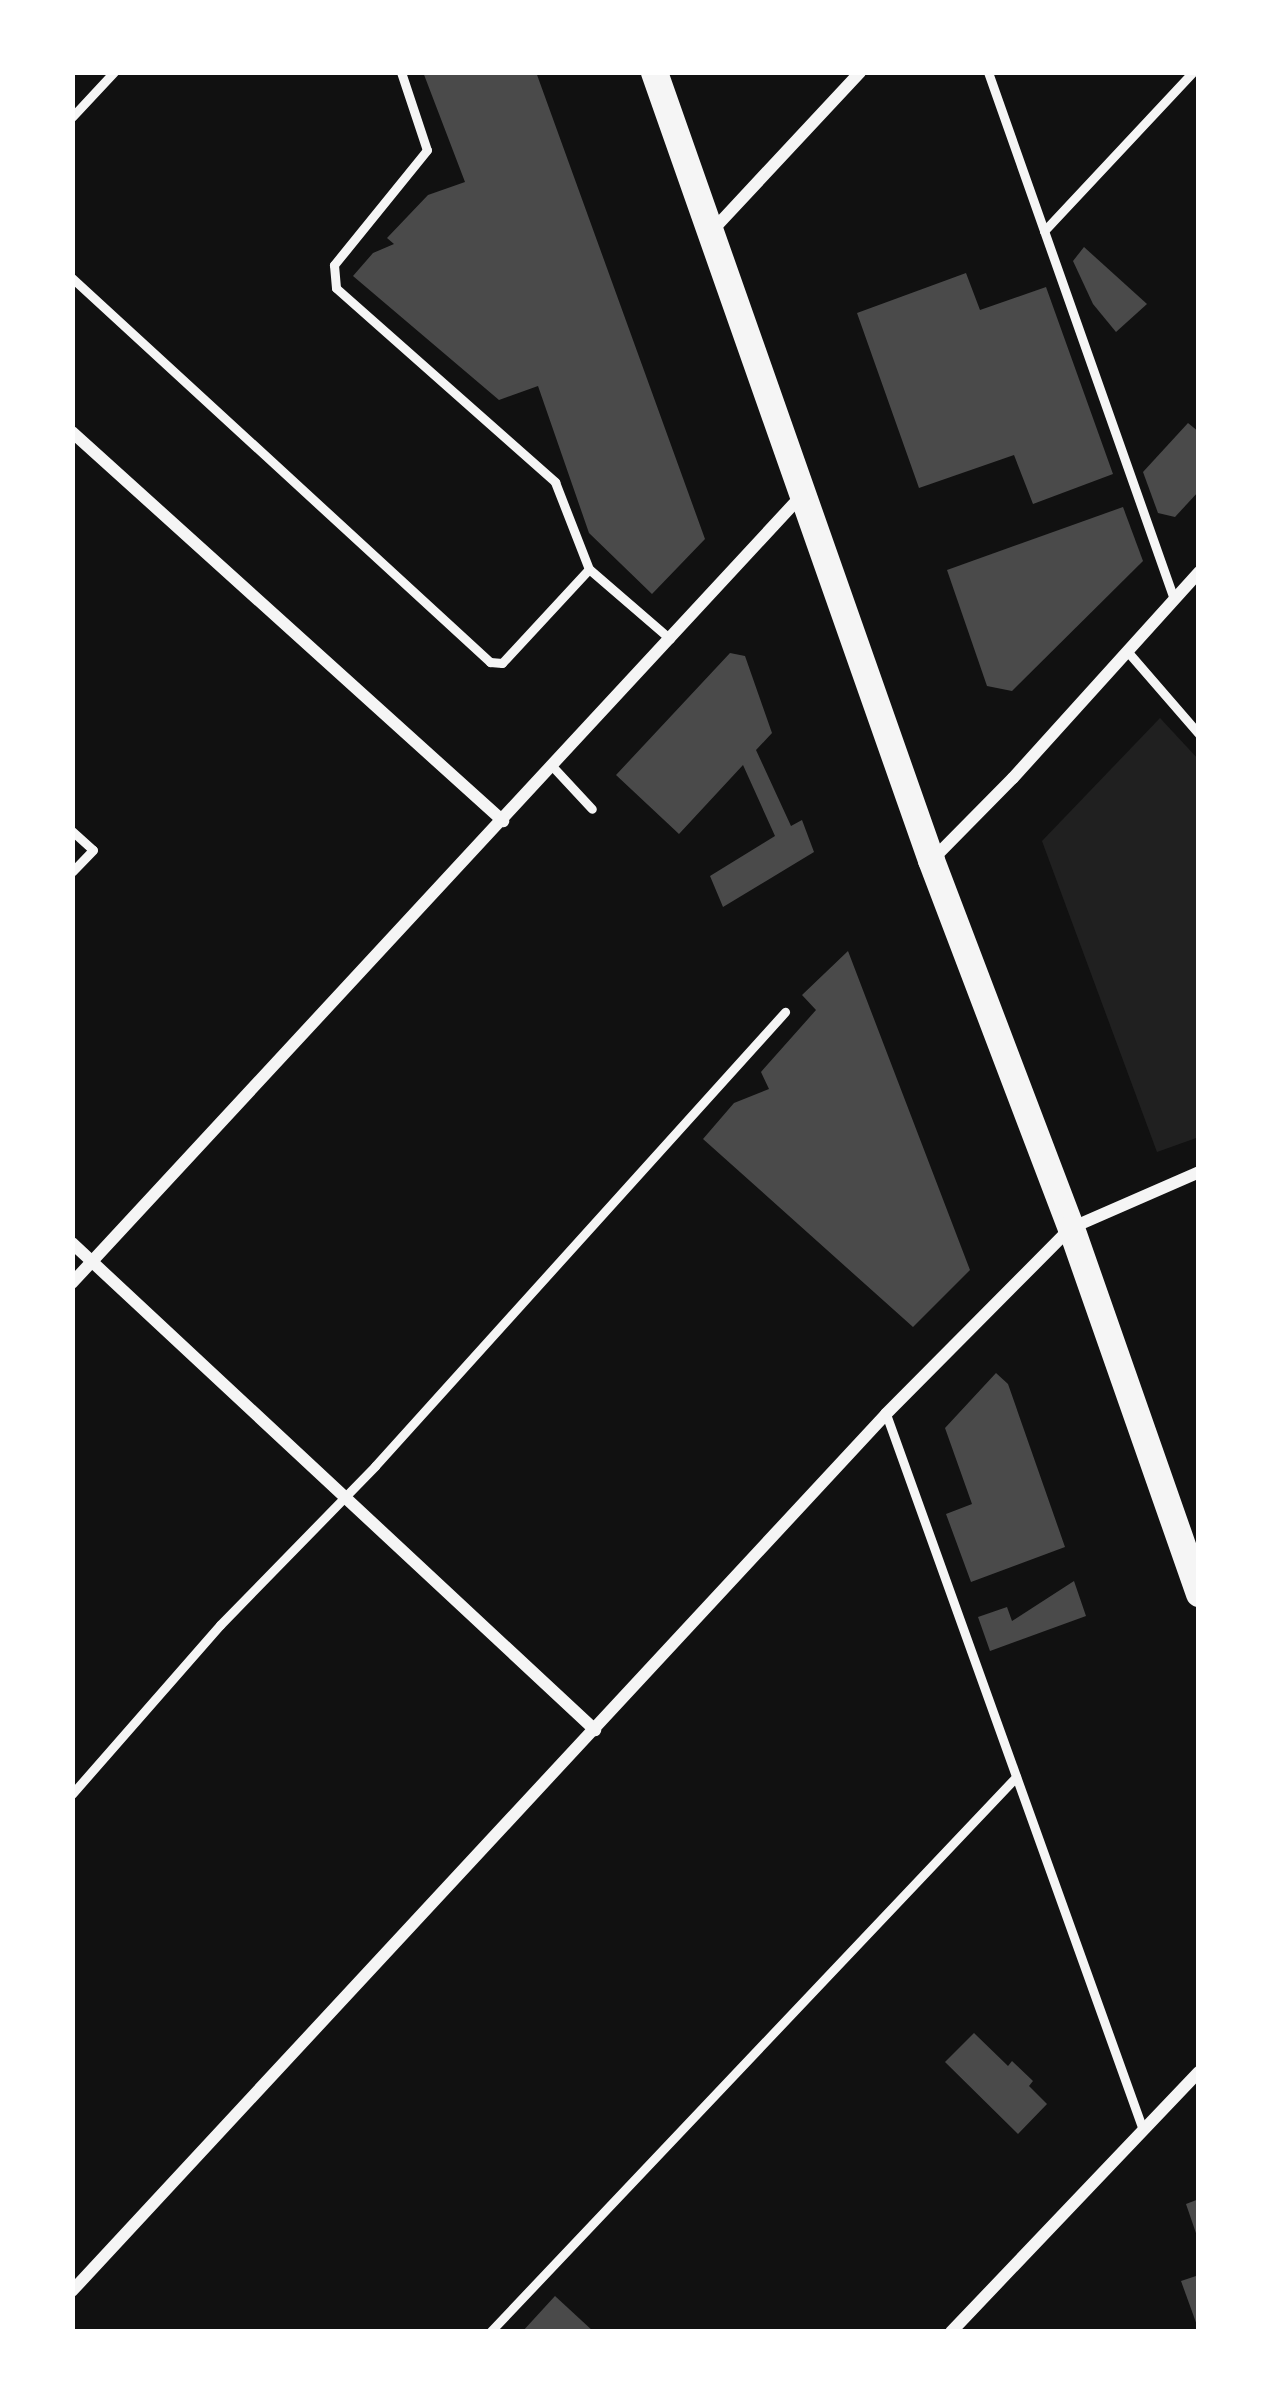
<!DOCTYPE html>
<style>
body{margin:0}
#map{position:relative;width:1271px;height:2404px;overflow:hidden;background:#111;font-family:"Source Serif 4",serif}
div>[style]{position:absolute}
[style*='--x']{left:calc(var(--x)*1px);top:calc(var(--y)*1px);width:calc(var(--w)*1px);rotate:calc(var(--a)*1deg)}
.green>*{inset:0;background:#202020}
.building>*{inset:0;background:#4a4a4a}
.service>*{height:9px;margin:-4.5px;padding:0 4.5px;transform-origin:4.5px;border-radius:4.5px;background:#f5f5f5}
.minor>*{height:12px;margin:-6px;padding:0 6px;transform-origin:6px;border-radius:6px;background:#f5f5f5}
.primary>*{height:27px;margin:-13.5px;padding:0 13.5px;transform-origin:13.5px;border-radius:13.5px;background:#f5f5f5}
span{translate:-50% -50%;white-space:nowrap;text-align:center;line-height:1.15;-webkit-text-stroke:10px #fff;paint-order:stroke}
.frame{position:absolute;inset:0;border:75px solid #fff;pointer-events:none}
</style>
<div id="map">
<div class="green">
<i style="clip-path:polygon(1160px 718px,1199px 760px,1199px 1137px,1157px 1152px,1042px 841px)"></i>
</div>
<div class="building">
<i style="clip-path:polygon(423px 72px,536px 72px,705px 539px,652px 594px,589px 533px,538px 386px,499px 400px,353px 276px,373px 253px,394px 244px,387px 238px,428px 195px,465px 182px)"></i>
<i style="clip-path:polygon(1084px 247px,1147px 304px,1116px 332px,1093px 304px,1073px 261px)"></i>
<i style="clip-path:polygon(966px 273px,980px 310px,1046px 287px,1113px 474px,1033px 504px,1014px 455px,919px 488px,857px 313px)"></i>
<i style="clip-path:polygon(1188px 423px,1199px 432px,1199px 491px,1175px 517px,1158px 513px,1143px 472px)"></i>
<i style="clip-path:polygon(1123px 507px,1143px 561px,1012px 691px,987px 686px,947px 570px)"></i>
<i style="clip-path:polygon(730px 653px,745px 656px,772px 733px,756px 750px,791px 826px,802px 820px,814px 852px,723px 907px,710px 876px,775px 836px,743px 765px,679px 834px,616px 775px)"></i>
<i style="clip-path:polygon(848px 951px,970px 1270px,913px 1327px,703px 1139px,734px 1103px,769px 1089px,761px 1072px,816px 1010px,802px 995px)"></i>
<i style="clip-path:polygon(996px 1373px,1008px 1384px,1065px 1547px,971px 1582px,946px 1514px,972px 1504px,945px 1428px)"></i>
<i style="clip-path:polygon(1074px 1581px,1086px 1616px,990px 1651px,978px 1617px,1007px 1607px,1012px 1621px)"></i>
<i style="clip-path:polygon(974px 2033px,1008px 2066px,1012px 2061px,1033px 2081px,1029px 2086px,1047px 2104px,1018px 2134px,945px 2062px)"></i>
<i style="clip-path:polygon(1199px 2199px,1199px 2239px,1198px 2239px,1186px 2204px)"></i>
<i style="clip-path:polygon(1199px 2275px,1199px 2328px,1198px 2328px,1181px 2281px)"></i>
<i style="clip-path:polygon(555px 2296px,594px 2332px,522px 2332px)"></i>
</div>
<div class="service">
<i style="--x:401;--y:72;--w:82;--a:71.6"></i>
<i style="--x:427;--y:150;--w:148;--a:129"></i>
<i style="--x:334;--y:265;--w:23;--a:85"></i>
<i style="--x:336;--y:288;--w:293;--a:41.5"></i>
<i style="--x:555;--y:482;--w:93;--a:68.7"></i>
<i style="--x:589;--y:569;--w:107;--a:40.8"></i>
<i style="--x:988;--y:72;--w:559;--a:70.56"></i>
<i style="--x:72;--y:117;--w:62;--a:-47"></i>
<i style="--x:1044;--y:231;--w:218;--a:-46.9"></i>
<i style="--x:72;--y:278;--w:568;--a:42.57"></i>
<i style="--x:490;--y:662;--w:12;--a:5"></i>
<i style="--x:502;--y:663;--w:128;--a:-47.2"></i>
<i style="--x:1127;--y:651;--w:110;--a:49.1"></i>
<i style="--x:553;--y:767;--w:57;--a:47.1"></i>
<i style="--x:72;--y:831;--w:28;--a:42"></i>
<i style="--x:93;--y:850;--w:30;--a:134"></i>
<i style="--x:886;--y:1414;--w:761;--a:70.25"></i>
<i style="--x:72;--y:1794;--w:225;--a:-48.8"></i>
<i style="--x:220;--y:1625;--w:222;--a:-45.7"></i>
<i style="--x:375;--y:1466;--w:612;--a:-47.92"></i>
<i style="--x:490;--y:2332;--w:765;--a:-46.54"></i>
</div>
<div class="minor">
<i style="--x:711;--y:232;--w:219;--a:-47"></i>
<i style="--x:72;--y:432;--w:581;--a:42.07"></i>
<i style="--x:932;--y:860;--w:115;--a:-45.4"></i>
<i style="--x:1013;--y:778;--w:278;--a:-47.9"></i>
<i style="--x:72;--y:1243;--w:715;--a:42.96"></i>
<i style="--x:72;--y:1283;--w:1073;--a:-47.19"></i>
<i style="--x:72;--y:2291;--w:1197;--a:-47.13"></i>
<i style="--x:886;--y:1414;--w:262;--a:-45.2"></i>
<i style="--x:1071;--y:1228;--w:140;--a:-23.6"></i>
<i style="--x:951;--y:2332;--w:359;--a:-46.4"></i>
</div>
<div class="primary">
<i style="--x:654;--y:72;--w:835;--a:70.63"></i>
<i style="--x:931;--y:860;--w:394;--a:69.2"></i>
<i style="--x:1071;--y:1228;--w:387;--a:70.7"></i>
</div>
<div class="frame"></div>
</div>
